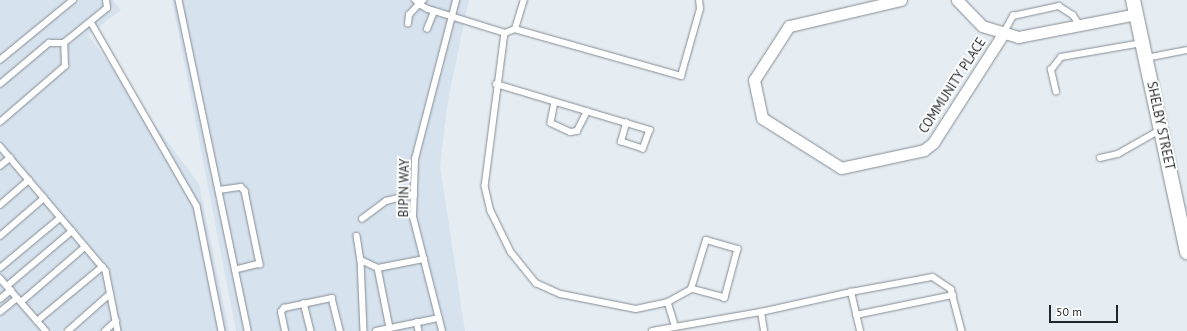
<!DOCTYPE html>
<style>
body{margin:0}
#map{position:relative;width:1187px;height:331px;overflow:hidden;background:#e5ecf2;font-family:"PT Sans",sans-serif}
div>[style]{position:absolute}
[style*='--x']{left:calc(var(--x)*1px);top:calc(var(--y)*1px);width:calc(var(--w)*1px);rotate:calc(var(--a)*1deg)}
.built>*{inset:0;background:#d6e2ee}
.roads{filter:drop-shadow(0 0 1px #868c92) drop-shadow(0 0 1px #868c92)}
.service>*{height:5.5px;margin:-2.75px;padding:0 2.75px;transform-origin:2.75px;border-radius:2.75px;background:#fff}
.minor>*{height:11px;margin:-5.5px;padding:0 5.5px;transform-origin:5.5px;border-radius:5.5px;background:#fff}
.tertiary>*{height:14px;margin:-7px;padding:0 7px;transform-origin:7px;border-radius:7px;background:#fff}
span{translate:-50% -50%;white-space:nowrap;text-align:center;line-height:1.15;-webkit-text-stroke:4px #fff;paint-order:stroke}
.street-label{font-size:13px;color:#242729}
.scale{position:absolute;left:1049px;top:305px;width:69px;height:18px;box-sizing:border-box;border:2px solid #242729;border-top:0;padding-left:5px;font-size:12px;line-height:14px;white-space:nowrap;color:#242729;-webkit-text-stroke:3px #fff;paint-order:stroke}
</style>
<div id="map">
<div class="built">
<i style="clip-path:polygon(0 0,113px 0,121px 10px,88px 35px,199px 184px,229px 331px,0 331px)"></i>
<i style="clip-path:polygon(172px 0,469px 0,448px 100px,440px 166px,465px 331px,236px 331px)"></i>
</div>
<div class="roads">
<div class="service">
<i style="--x:179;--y:0;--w:338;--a:78.2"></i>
<i style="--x:424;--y:0;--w:6;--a:141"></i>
<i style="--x:419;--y:4;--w:10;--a:29"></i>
<i style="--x:428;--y:9;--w:81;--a:17.3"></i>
<i style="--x:505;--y:33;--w:11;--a:-22"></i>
<i style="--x:515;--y:29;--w:173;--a:15.8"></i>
<i style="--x:681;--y:76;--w:70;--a:-74.2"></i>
<i style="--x:700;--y:9;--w:9;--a:-96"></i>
<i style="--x:91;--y:22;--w:212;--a:60.1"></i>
<i style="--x:197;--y:206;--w:127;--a:78.7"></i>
<i style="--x:408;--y:24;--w:9;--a:-84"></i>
<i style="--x:409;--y:15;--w:15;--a:-48"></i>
<i style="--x:419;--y:4;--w:6;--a:-135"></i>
<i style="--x:427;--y:29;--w:18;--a:-68"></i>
<i style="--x:515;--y:29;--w:30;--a:-73"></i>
<i style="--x:505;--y:33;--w:154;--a:97.4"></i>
<i style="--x:485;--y:186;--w:26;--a:77"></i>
<i style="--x:491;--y:211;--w:46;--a:64"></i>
<i style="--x:511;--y:252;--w:40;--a:51"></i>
<i style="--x:536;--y:283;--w:27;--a:24"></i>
<i style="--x:561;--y:294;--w:76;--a:11.3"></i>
<i style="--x:636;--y:309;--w:33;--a:-12"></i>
<i style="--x:668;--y:302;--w:26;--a:-29"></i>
<i style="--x:691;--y:289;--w:51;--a:-73"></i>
<i style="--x:706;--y:240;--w:33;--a:16"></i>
<i style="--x:738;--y:249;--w:51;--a:104.9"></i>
<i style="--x:725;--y:298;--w:35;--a:-165"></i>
<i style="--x:1003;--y:34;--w:21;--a:-61"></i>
<i style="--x:1013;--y:16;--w:47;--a:-12.3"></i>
<i style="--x:1059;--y:6;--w:17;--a:33"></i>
<i style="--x:1073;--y:15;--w:12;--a:55"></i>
<i style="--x:1146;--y:58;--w:42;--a:-11"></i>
<i style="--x:0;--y:60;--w:94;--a:-39.4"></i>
<i style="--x:0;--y:84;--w:64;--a:-39.9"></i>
<i style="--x:49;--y:43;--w:15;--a:0"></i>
<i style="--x:64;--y:43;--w:55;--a:-39.1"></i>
<i style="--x:107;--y:8;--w:8;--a:-97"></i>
<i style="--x:496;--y:84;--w:136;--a:16.7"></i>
<i style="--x:626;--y:123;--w:25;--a:16"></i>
<i style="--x:650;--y:130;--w:20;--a:110"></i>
<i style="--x:643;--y:149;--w:23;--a:-162"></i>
<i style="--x:621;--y:142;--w:20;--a:-75"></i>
<i style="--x:1056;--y:92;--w:23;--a:-103"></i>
<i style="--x:1051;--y:70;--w:16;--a:-52"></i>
<i style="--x:1061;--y:57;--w:82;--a:-9.8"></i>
<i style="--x:555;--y:102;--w:21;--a:101"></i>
<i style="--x:551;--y:123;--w:21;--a:25"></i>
<i style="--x:570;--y:132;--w:7;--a:-8"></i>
<i style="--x:577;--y:131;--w:22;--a:-63"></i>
<i style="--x:0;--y:122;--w:86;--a:-40.7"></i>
<i style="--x:65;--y:66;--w:23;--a:-92"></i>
<i style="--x:0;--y:146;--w:164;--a:49.7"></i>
<i style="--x:106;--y:271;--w:61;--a:78.7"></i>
<i style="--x:1100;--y:158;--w:18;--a:-13"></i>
<i style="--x:1118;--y:154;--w:48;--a:-29.7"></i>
<i style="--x:0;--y:166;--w:13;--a:-39"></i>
<i style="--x:219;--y:190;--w:22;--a:-8"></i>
<i style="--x:241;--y:187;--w:6;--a:45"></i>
<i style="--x:245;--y:191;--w:75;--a:78.4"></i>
<i style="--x:260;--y:264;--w:25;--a:166"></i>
<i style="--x:0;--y:205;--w:38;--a:-41"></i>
<i style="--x:362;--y:219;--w:30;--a:-37"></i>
<i style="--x:386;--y:201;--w:29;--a:-14"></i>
<i style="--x:0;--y:236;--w:58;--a:-40.8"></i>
<i style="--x:357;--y:236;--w:24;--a:81"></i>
<i style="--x:361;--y:260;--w:19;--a:25"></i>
<i style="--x:378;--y:268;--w:47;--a:-11.1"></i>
<i style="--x:361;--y:260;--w:71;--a:87.6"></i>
<i style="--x:0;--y:268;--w:78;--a:-39.8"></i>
<i style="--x:378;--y:268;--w:61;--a:78.7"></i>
<i style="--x:0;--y:278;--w:70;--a:49"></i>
<i style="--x:7;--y:286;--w:85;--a:-40.2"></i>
<i style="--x:0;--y:299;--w:14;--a:-39"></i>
<i style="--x:21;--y:302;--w:84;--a:-40.7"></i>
<i style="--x:668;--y:302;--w:24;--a:73"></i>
<i style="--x:304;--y:303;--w:29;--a:76"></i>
<i style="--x:0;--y:312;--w:22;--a:-39"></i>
<i style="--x:856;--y:315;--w:99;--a:-11.7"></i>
<i style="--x:37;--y:321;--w:85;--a:-39.7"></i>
<i style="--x:417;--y:322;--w:9;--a:77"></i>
<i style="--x:68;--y:331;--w:56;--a:-41.4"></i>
<i style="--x:105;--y:331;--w:15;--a:-42"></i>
<i style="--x:285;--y:331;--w:19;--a:-102"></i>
<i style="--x:281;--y:312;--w:5;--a:-53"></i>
<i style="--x:284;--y:308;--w:49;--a:-11.8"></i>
<i style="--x:332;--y:298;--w:34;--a:76"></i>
<i style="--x:376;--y:331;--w:64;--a:-11.7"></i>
<i style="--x:442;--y:331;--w:118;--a:-104.3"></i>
<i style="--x:413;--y:217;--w:58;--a:-88"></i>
<i style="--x:415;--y:159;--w:164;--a:-75.5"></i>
<i style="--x:652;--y:331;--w:111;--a:-9.9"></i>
<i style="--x:764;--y:331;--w:19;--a:-99"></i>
<i style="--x:761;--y:312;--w:92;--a:-12.5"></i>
<i style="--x:860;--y:331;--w:40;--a:-103"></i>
<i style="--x:851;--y:292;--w:83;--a:-10.4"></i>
<i style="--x:933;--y:277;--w:22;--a:34"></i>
<i style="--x:951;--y:289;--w:43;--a:75.3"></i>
</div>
<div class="minor">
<i style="--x:901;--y:0;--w:115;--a:166.9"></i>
<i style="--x:789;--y:26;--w:64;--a:122.9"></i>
<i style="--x:754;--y:80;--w:39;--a:78"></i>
<i style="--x:762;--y:118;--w:93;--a:32.3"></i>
<i style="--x:841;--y:168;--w:85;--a:-12.2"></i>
<i style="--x:924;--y:150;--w:11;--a:-38"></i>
<i style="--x:933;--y:143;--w:130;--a:-57.3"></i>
<i style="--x:957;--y:0;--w:36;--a:46"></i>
<i style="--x:982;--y:26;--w:38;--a:17"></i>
<i style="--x:1018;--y:37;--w:120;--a:-11"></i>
</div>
<div class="tertiary">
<i style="--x:1133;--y:0;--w:258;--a:77.9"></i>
</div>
</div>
<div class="street-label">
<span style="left:953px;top:86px;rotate:-57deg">COMMUNITY PLACE</span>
<span style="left:1160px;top:126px;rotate:78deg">SHELBY STREET</span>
<span style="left:405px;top:188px;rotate:-89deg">BIPIN WAY</span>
</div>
<div class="scale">50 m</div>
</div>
